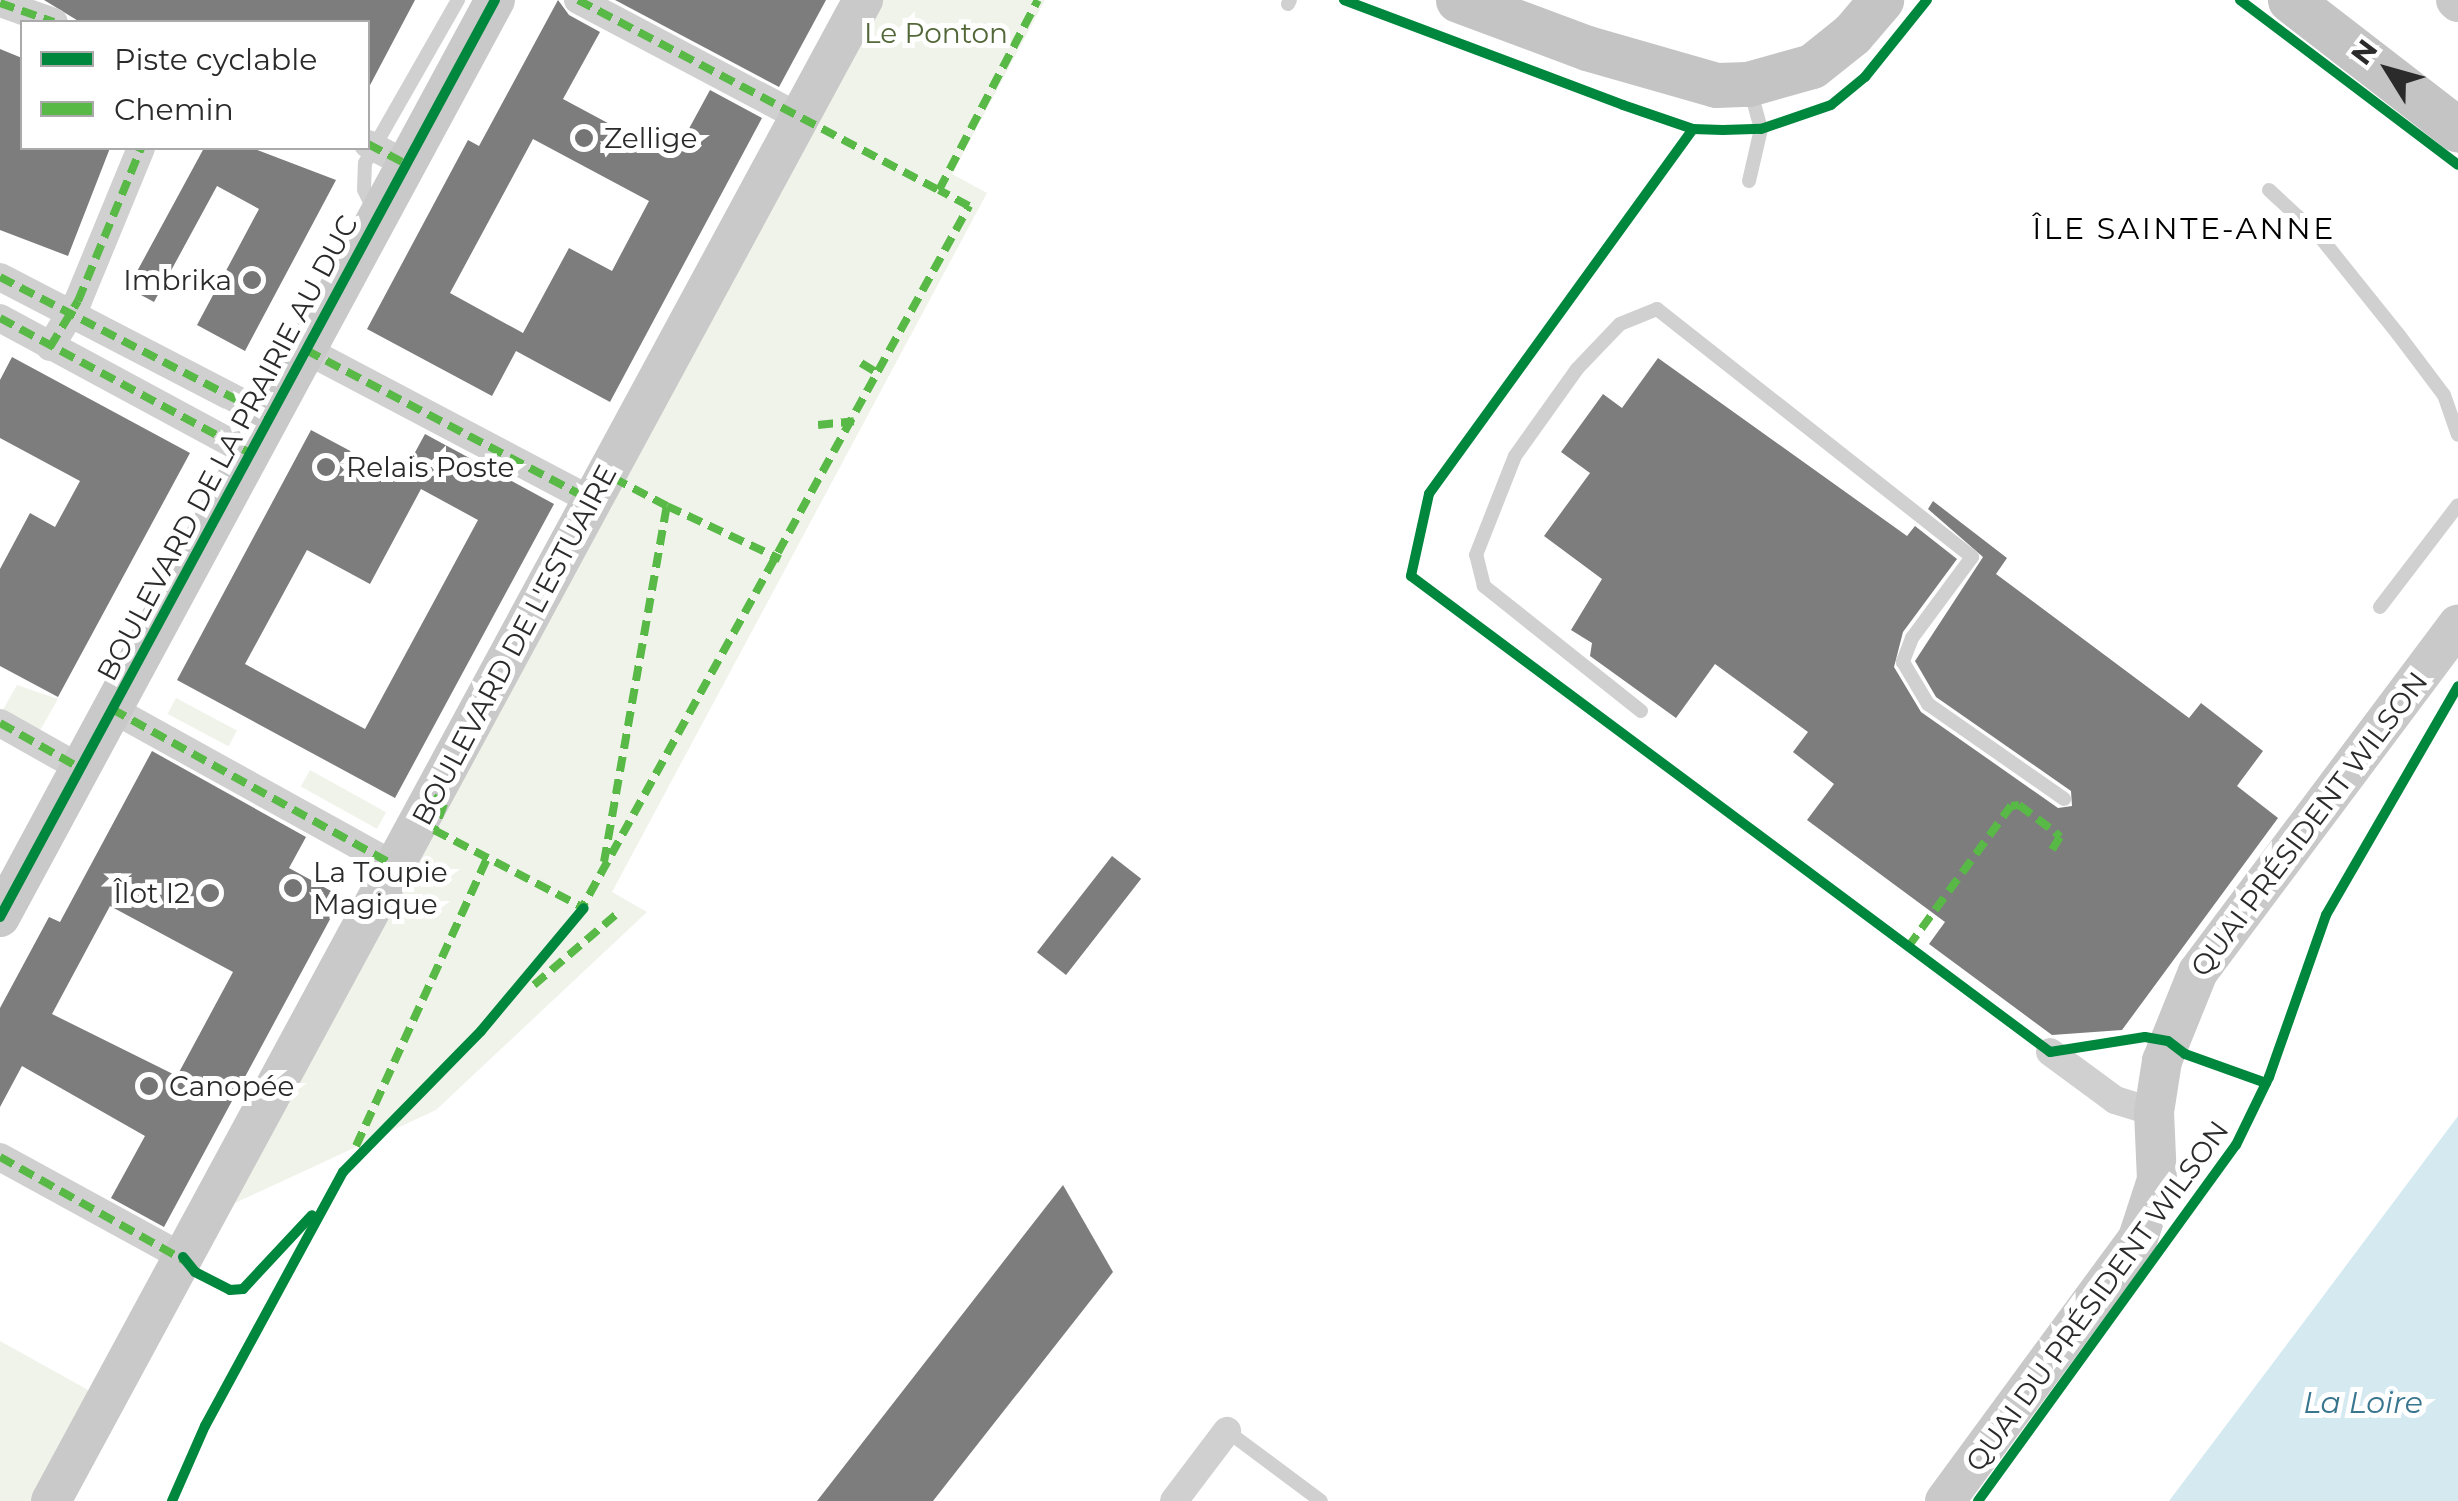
<!DOCTYPE html>
<meta charset="utf-8">
<style>
body{margin:0}
#map{position:relative;width:2458px;height:1501px;overflow:hidden;background:#fff;font-family:Montserrat,sans-serif}
div>[style]{position:absolute}
[style*='--x']{left:calc(var(--x)*1px);top:calc(var(--y)*1px);width:calc(var(--w)*1px);rotate:calc(var(--a)*1deg)}
.green>*{inset:0;background:#f0f3ea;transform-origin:0 0}
.water>*{inset:0;background:#d5e9f1}
.building>*{inset:0;background:#7d7d7d;transform-origin:0 0}
.lane>*{height:14px;margin:-7px;padding:0 7px;transform-origin:7px;border-radius:7px;background:#d0d0d0}
.street>*{height:28px;margin:-14px;padding:0 14px;transform-origin:14px;border-radius:14px;background:#d0d0d0}
.secondary>*{height:40px;margin:-20px;padding:0 20px;transform-origin:20px;border-radius:20px;background:#c9c9c9}
.primary>*{height:45px;margin:-22.5px;padding:0 22.5px;transform-origin:22.5px;border-radius:22.5px;background:#c4c4c4}
.quiet>*{height:8px;margin-top:-4px;transform-origin:0;background:repeating-linear-gradient(90deg,#58b947 0 15px,transparent 0 23px)}
.cycleway>*{height:10px;margin:-5px;padding:0 5px;transform-origin:5px;border-radius:5px;background:#00873e}
.dots>*{width:28px;height:28px;translate:-50% -50%;box-sizing:border-box;border:5px solid #fff;border-radius:50%}
span{translate:-50% -50%;white-space:nowrap;text-align:center;line-height:1.15;-webkit-text-stroke:10px #fff;paint-order:stroke}
.park-label{font-size:28px;color:#536739}
.poi-label{font-size:28px;color:#2b2b2b}
.left{translate:0 -50%;text-align:left}
.right{translate:-100% -50%;text-align:right}
.street-label{font-size:28px;color:#2b2b2b}
.neighbourhood-label{font-size:30px;color:#000;letter-spacing:2.5px}
.water-label{font-size:30px;color:#39768e;font-style:italic}
.legend{position:absolute;left:20px;top:20px;width:350px;height:130px;box-sizing:border-box;background:#fff;border:2px solid #aaa;margin:0;padding:12px 18px;list-style:none;font-size:30px;color:#2b2b2b}
.legend li{display:flex;align-items:center;gap:20px;height:50px}
.legend b{width:50px;border:2px solid #aaa}
.north{position:absolute;left:2338px;top:20px;width:100px;height:100px;-webkit-text-stroke:8px #fff;paint-order:stroke;rotate:307deg;font-size:28px;font-weight:700;line-height:40px;text-align:center;color:#2b2b2b}
.north::after{content:'';display:block;margin:auto;width:35px;height:45px;background:#2b2b2b;clip-path:polygon(50% 0,100% 100%,50% 72%,0 100%)}
</style>
<div id="map">
<div class="green">
<i style="clip-path:polygon(874px 0,1045px 0,952px 174px,987px 193px,612px 892px,647px 912px,436px 1110px,224px 1208px)"></i>
<i style="clip-path:polygon(17px 685px,58px 699px,38px 734px,1px 713px)"></i>
<i style="left:176px;top:698px;width:69px;height:18px;rotate:28deg"></i>
<i style="left:310px;top:770px;width:87px;height:19px;rotate:29deg"></i>
<i style="clip-path:polygon(0 1341px,90px 1391px,32px 1501px,0 1501px)"></i>
</div>
<div class="water">
<i style="clip-path:polygon(2458px 1116px,2458px 1501px,2169px 1501px,2306px 1319px)"></i>
</div>
<div class="building">
<i style="clip-path:polygon(44px 0,415px 0,368px 89px,368px 22px,80px 22px)"></i>
<i style="clip-path:polygon(evenodd,558px 0,569px 15px,600px 32px,563px 99px,673px 158px,710px 90px,762px 118px,610px 402px,516px 351px,492px 396px,367px 329px,468px 140px,479px 146px,558px 0,533px 139px,649px 201px,612px 271px,569px 248px,523px 333px,450px 293px,533px 139px)"></i>
<i style="clip-path:polygon(615px 0,826px 0,779px 87px)"></i>
<i style="clip-path:polygon(0 49px,22px 58px,22px 148px,110px 148px,68px 256px,0 230px)"></i>
<i style="clip-path:polygon(204px 148px,252px 148px,336px 180px,245px 351px,197px 325px,259px 209px,217px 186px,154px 302px,128px 288px)"></i>
<i style="clip-path:polygon(12px 357px,190px 453px,58px 697px,0 666px,0 569px,30px 513px,55px 527px,80px 481px,0 438px,0 380px)"></i>
<i style="clip-path:polygon(1658px 358px,1907px 536px,1915px 526px,1957px 559px,1903px 632px,1894px 667px,1921px 712px,2058px 808px,2072px 806px,2071px 791px,1936px 697px,1915px 661px,1983px 557px,1928px 509px,1933px 501px,2007px 558px,1996px 574px,2189px 718px,2201px 703px,2263px 751px,2237px 786px,2278px 818px,2122px 1030px,2052px 1035px,1929px 944px,1945px 922px,1807px 820px,1834px 784px,1793px 752px,1808px 732px,1715px 664px,1676px 718px,1590px 656px,1592px 643px,1571px 630px,1602px 579px,1544px 536px,1590px 473px,1561px 452px,1603px 394px,1622px 408px)"></i>
<i style="clip-path:polygon(evenodd,311px 430px,401px 478px,425px 434px,554px 504px,395px 798px,177px 680px,311px 430px,421px 489px,478px 520px,365px 729px,245px 664px,307px 550px,370px 584px,421px 489px)"></i>
<i style="clip-path:polygon(evenodd,152px 751px,306px 837px,289px 868px,342px 897px,164px 1227px,111px 1198px,145px 1136px,22px 1066px,0 1107px,0 1008px,49px 917px,60px 922px,152px 751px,110px 906px,233px 972px,177px 1076px,52px 1014px,110px 906px)"></i>
<i style="left:1112px;top:856px;width:37px;height:122px;rotate:38deg"></i>
<i style="clip-path:polygon(1063px 1185px,1113px 1272px,933px 1501px,817px 1501px)"></i>
</div>
<div class="lane">
<i style="--x:1288;--y:4;--w:4;--a:-63"></i>
<i style="--x:1749;--y:181;--w:53;--a:-77"></i>
<i style="--x:1761;--y:129;--w:41;--a:-105.4"></i>
<i style="--x:2269;--y:190;--w:71;--a:42.7"></i>
<i style="--x:2321;--y:238;--w:123;--a:51.3"></i>
<i style="--x:2398;--y:334;--w:76;--a:53"></i>
<i style="--x:2444;--y:395;--w:42;--a:70.7"></i>
<i style="--x:374;--y:211;--w:23;--a:-115"></i>
<i style="--x:364;--y:190;--w:27;--a:-88"></i>
<i style="--x:365;--y:163;--w:188;--a:-60.3"></i>
<i style="--x:2380;--y:607;--w:128;--a:-52.6"></i>
<i style="--x:1641;--y:711;--w:201;--a:-141.5"></i>
<i style="--x:1484;--y:586;--w:32;--a:-104"></i>
<i style="--x:1476;--y:555;--w:106;--a:-68.5"></i>
<i style="--x:1515;--y:456;--w:107;--a:-54.5"></i>
<i style="--x:1577;--y:369;--w:62;--a:-46.3"></i>
<i style="--x:1620;--y:324;--w:40;--a:-22"></i>
<i style="--x:1657;--y:309;--w:401;--a:38.2"></i>
<i style="--x:1972;--y:557;--w:101;--a:126.5"></i>
<i style="--x:1912;--y:638;--w:26;--a:111"></i>
<i style="--x:1903;--y:662;--w:49;--a:59.2"></i>
<i style="--x:1928;--y:704;--w:166;--a:34.9"></i>
<i style="--x:1227;--y:1431;--w:117;--a:36.7"></i>
</div>
<div class="street">
<i style="--x:578;--y:0;--w:250;--a:27.9"></i>
<i style="--x:0;--y:3;--w:57;--a:19.4"></i>
<i style="--x:368;--y:144;--w:43;--a:27.8"></i>
<i style="--x:0;--y:277;--w:304;--a:27.4"></i>
<i style="--x:0;--y:318;--w:284;--a:28.4"></i>
<i style="--x:50;--y:347;--w:54;--a:-58.7"></i>
<i style="--x:78;--y:301;--w:165;--a:-67.6"></i>
<i style="--x:306;--y:350;--w:323;--a:27.8"></i>
<i style="--x:112;--y:709;--w:324;--a:29"></i>
<i style="--x:0;--y:723;--w:92;--a:29.4"></i>
<i style="--x:2050;--y:1052;--w:81;--a:36.4"></i>
<i style="--x:2115;--y:1100;--w:41;--a:17.1"></i>
<i style="--x:0;--y:1157;--w:209;--a:28.7"></i>
<i style="--x:1174;--y:1501;--w:88;--a:-52.9"></i>
</div>
<div class="secondary">
<i style="--x:2456;--y:0;--w:3;--a:45"></i>
<i style="--x:0;--y:917;--w:1042;--a:-61.64"></i>
<i style="--x:51;--y:1501;--w:1707;--a:-61.59"></i>
<i style="--x:1945;--y:1501;--w:326;--a:-53.7"></i>
<i style="--x:2138;--y:1238;--w:61;--a:-71.9"></i>
<i style="--x:2157;--y:1180;--w:68;--a:-92.5"></i>
<i style="--x:2154;--y:1112;--w:52;--a:-81.1"></i>
<i style="--x:2162;--y:1061;--w:96;--a:-68"></i>
<i style="--x:2198;--y:972;--w:434;--a:-53.2"></i>
</div>
<div class="primary">
<i style="--x:1458;--y:0;--w:138;--a:20.4"></i>
<i style="--x:1587;--y:48;--w:134;--a:16"></i>
<i style="--x:1716;--y:85;--w:32;--a:-2"></i>
<i style="--x:1748;--y:84;--w:66;--a:-15.7"></i>
<i style="--x:1812;--y:66;--w:51;--a:-38.7"></i>
<i style="--x:1852;--y:34;--w:45;--a:-49.5"></i>
<i style="--x:2290;--y:0;--w:212;--a:37.7"></i>
</div>
<div class="quiet">
<i style="--x:578;--y:0;--w:408;--a:27.8"></i>
<i style="--x:0;--y:3;--w:57;--a:19.4"></i>
<i style="--x:368;--y:144;--w:43;--a:27.8"></i>
<i style="--x:0;--y:277;--w:304;--a:27.4"></i>
<i style="--x:0;--y:318;--w:284;--a:28.4"></i>
<i style="--x:50;--y:347;--w:54;--a:-58.7"></i>
<i style="--x:78;--y:301;--w:165;--a:-67.6"></i>
<i style="--x:306;--y:350;--w:323;--a:27.8"></i>
<i style="--x:861;--y:363;--w:21;--a:31"></i>
<i style="--x:818;--y:425;--w:36;--a:-6"></i>
<i style="--x:667;--y:506;--w:125;--a:25.1"></i>
<i style="--x:112;--y:709;--w:324;--a:29"></i>
<i style="--x:0;--y:723;--w:92;--a:29.4"></i>
<i style="--x:433;--y:797;--w:13;--a:32"></i>
<i style="--x:444;--y:804;--w:28;--a:111"></i>
<i style="--x:434;--y:830;--w:169;--a:27.5"></i>
<i style="--x:604;--y:862;--w:362;--a:-80"></i>
<i style="--x:667;--y:506;--w:69;--a:-152.3"></i>
<i style="--x:578;--y:915;--w:810;--a:-61.12"></i>
<i style="--x:969;--y:206;--w:34;--a:-152"></i>
<i style="--x:939;--y:190;--w:214;--a:-62.5"></i>
<i style="--x:1908;--y:947;--w:175;--a:-53.9"></i>
<i style="--x:2011;--y:806;--w:8;--a:-7"></i>
<i style="--x:2019;--y:805;--w:45;--a:36.9"></i>
<i style="--x:2055;--y:832;--w:7;--a:45"></i>
<i style="--x:2060;--y:837;--w:15;--a:122"></i>
<i style="--x:534;--y:985;--w:112;--a:-40.7"></i>
<i style="--x:356;--y:1146;--w:316;--a:-65.5"></i>
<i style="--x:0;--y:1157;--w:214;--a:29.3"></i>
</div>
<div class="cycleway">
<i style="--x:1344;--y:0;--w:298;--a:20.6"></i>
<i style="--x:1623;--y:105;--w:74;--a:18.9"></i>
<i style="--x:1693;--y:129;--w:30;--a:2"></i>
<i style="--x:1723;--y:130;--w:38;--a:-2"></i>
<i style="--x:1761;--y:129;--w:74;--a:-18.9"></i>
<i style="--x:1831;--y:105;--w:44;--a:-39.5"></i>
<i style="--x:1865;--y:77;--w:99;--a:-51.2"></i>
<i style="--x:2240;--y:0;--w:273;--a:37.1"></i>
<i style="--x:1693;--y:129;--w:450;--a:125.9"></i>
<i style="--x:1429;--y:494;--w:84;--a:102.4"></i>
<i style="--x:1411;--y:576;--w:797;--a:36.68"></i>
<i style="--x:2050;--y:1052;--w:96;--a:-9"></i>
<i style="--x:2145;--y:1037;--w:23;--a:10"></i>
<i style="--x:2168;--y:1041;--w:21;--a:37"></i>
<i style="--x:2185;--y:1054;--w:86;--a:19.7"></i>
<i style="--x:0;--y:917;--w:1042;--a:-61.64"></i>
<i style="--x:183;--y:1257;--w:19;--a:51"></i>
<i style="--x:195;--y:1272;--w:39;--a:27"></i>
<i style="--x:230;--y:1290;--w:13;--a:-4"></i>
<i style="--x:243;--y:1289;--w:101;--a:-47"></i>
<i style="--x:172;--y:1501;--w:82;--a:-66.3"></i>
<i style="--x:205;--y:1426;--w:289;--a:-61.5"></i>
<i style="--x:343;--y:1172;--w:197;--a:-45.6"></i>
<i style="--x:481;--y:1031;--w:160;--a:-50.1"></i>
<i style="--x:1978;--y:1501;--w:440;--a:-54.1"></i>
<i style="--x:2236;--y:1145;--w:76;--a:-64.1"></i>
<i style="--x:2269;--y:1077;--w:172;--a:-70.6"></i>
<i style="--x:2326;--y:915;--w:264;--a:-60"></i>
</div>
<div class="dots">
<i style="left:584px;top:138px;background:#757575"></i>
<i style="left:252px;top:280px;background:#757575"></i>
<i style="left:326px;top:467px;background:#757575"></i>
<i style="left:293px;top:888px;background:#757575"></i>
<i style="left:210px;top:893px;background:#757575"></i>
<i style="left:149px;top:1086px;background:#757575"></i>
</div>
<div class="park-label">
<span style="left:936px;top:33px">Le Ponton</span>
</div>
<div class="poi-label">
<span class="left" style="left:604px;top:138px">Zellige</span>
<span class="right" style="left:232px;top:280px">Imbrika</span>
<span class="left" style="left:346px;top:467px">Relais Poste</span>
<span class="left" style="left:313px;top:888px">La Toupie<br>Magique</span>
<span class="right" style="left:190px;top:893px">Îlot I2</span>
<span class="left" style="left:169px;top:1086px">Canopée</span>
</div>
<div class="street-label">
<span style="left:227px;top:448px;rotate:-62deg">BOULEVARD DE LA PRAIRIE AU DUC</span>
<span style="left:514px;top:645px;rotate:-62deg">BOULEVARD DE L'ESTUAIRE</span>
<span style="left:2309px;top:824px;rotate:-53deg">QUAI PRÉSIDENT WILSON</span>
<span style="left:2097px;top:1296px;rotate:-54deg">QUAI DU PRÉSIDENT WILSON</span>
</div>
<div class="neighbourhood-label">
<span style="left:2184px;top:229px">ÎLE SAINTE-ANNE</span>
</div>
<div class="water-label">
<span style="left:2363px;top:1403px">La Loire</span>
</div>
<ul class="legend">
<li><b style="height:12px;background:#00873e"></b>Piste cyclable</li>
<li><b style="height:12px;background:#58b947"></b>Chemin</li>
</ul>
<div class="north">N</div>
</div>
